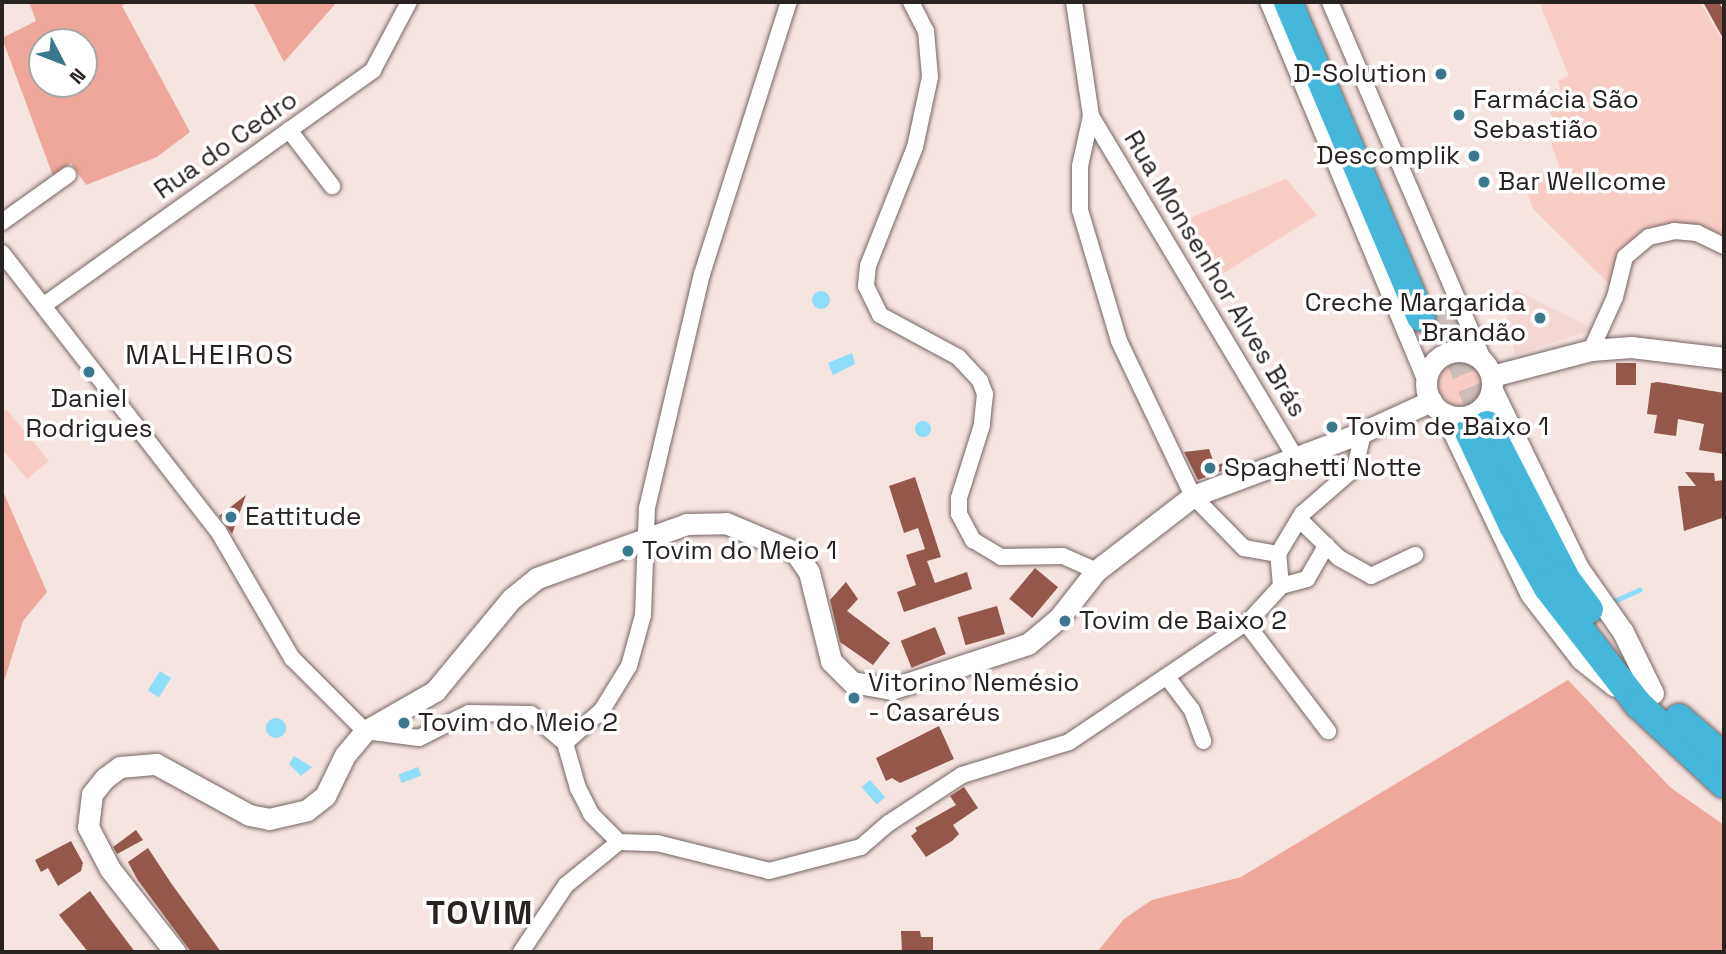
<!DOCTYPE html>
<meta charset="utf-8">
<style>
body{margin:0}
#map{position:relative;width:1726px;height:954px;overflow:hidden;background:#f6e4e1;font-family:"Space Grotesk",sans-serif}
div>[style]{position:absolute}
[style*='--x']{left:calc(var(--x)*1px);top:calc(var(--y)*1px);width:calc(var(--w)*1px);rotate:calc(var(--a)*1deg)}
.built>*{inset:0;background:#f2d7d2}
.green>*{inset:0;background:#f9cdc5}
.round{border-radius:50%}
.forest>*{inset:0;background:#eea79a}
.water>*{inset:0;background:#8eddf9;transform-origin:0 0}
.stream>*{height:4.5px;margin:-2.25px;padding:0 2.25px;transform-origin:2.25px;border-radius:2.25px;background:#8eddf9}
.building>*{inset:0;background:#95564b;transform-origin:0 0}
.highway-tunnel>*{height:28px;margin-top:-14px;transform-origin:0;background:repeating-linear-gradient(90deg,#cdbdbb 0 28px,transparent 0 42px)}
.roads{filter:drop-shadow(0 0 2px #756663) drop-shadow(0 0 2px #756663)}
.street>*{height:16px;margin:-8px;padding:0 8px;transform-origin:8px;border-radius:8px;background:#fff}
.secondary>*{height:21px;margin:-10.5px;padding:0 10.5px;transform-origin:10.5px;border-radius:10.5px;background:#fff}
.secondary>.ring{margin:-10.5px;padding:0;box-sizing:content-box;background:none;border:21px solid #fff;border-radius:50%}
.highway>*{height:28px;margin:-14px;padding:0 14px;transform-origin:14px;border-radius:14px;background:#45b7db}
.dots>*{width:19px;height:19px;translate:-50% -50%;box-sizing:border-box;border:4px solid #fff;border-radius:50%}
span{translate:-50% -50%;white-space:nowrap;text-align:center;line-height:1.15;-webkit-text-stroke:7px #fff;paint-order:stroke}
.poi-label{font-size:26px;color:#282221}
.right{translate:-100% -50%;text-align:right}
.left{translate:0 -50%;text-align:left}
.street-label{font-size:26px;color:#282221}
.neighbourhood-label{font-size:28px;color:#282221;letter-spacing:2px}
.district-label{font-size:33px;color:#282221;font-weight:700;letter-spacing:2px}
.frame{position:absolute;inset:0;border:4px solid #282221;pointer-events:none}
.north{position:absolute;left:28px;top:28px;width:70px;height:70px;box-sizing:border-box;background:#fff;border:2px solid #a9a7a6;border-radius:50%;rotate:132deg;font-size:19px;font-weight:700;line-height:28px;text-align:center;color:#282221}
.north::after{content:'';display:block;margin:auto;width:24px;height:32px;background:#39788d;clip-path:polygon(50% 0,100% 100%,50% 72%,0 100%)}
</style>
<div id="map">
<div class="built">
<i style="clip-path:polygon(1517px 290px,1533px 299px,1594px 329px,1515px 355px,1504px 299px)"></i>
</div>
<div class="green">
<i style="clip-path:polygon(1539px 2px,1700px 2px,1724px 43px,1724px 238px,1646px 231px,1618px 252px,1609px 284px,1533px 209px,1523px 182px,1560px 168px,1551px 144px,1561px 139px,1545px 100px,1561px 91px,1558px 81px,1569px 76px)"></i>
<i style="clip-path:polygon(1286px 179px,1317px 215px,1219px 276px,1187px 219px)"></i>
<i class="round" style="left:1438px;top:362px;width:44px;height:44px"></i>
<i style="clip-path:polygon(6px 409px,49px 461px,27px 479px,2px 449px,2px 413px)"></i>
</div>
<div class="forest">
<i style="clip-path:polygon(evenodd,29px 2px,127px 2px,122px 6px,190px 132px,157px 157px,86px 185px,71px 163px,53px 176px,2px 38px,36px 21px,29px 2px,42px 42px,84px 42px,84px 84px,42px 84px,42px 42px)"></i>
<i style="clip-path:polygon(253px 2px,337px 2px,284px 62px)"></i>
<i style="clip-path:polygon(2px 489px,47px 592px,23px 621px,2px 688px)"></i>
<i style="clip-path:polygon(1568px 680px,1671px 788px,1724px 825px,1724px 952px,1097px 952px,1124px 919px,1152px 900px,1241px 877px)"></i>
</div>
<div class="water">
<i class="round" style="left:812px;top:291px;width:18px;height:18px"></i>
<i style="clip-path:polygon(852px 353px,855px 364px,833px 375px,828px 363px)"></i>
<i class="round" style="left:915px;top:421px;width:16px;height:16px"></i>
<i style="left:160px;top:671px;width:13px;height:23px;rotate:32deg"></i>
<i class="round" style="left:266px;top:718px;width:20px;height:20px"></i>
<i style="clip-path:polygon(294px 756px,312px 767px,301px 776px,289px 764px)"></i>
<i style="left:418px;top:767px;width:9px;height:21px;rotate:69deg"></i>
<i style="left:870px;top:780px;width:23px;height:11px;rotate:49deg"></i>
</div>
<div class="stream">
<i style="--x:1612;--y:602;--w:30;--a:-24"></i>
</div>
<div class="building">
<i style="clip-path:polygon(1703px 2px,1719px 2px,1724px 11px,1724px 40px)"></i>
<i style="left:1616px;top:363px;width:20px;height:22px"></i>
<i style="clip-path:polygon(1658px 382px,1724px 393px,1724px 454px,1699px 450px,1704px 424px,1678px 419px,1676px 436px,1654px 433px,1657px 415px,1647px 414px,1651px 383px)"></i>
<i style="clip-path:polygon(1209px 449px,1215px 466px,1233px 459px,1235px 466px,1198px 480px,1184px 452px)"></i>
<i style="clip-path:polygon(1685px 472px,1714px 473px,1715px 481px,1724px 480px,1724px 511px,1722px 518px,1684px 531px,1678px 486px,1696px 486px)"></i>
<i style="clip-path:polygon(915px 477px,941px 557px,927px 561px,935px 583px,967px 572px,972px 589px,904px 612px,897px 592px,916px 585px,906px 555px,925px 549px,918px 528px,904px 533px,889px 486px)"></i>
<i style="clip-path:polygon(246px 495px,232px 534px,219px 516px)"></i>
<i style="left:1035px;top:568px;width:30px;height:40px;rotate:40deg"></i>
<i style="clip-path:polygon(846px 582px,858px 599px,847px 611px,890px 643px,873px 665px,840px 642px,830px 600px)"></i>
<i style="left:997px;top:606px;width:29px;height:41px;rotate:74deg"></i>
<i style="left:935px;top:627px;width:29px;height:37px;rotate:68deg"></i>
<i style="clip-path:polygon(939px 726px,954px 759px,900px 783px,892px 778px,886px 781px,876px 758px)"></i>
<i style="clip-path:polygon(964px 787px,978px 808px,953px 825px,959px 834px,952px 841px,926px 857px,911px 836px,917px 831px,915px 828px,956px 805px,950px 796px)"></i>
<i style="clip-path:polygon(136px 830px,143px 840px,117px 854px,113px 847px)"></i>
<i style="clip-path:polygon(71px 841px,83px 863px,81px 871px,58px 886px,48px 868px,41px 872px,35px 860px)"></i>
<i style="clip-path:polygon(148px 848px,171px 883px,221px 952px,191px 952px,137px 879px,128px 862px)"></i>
<i style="clip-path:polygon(90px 891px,108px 916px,135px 952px,88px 952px,59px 915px)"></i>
<i style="clip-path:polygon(901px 931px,920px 931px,921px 937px,933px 937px,933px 952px,902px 952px)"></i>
</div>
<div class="highway-tunnel">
<i style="--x:1439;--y:309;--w:126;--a:67.5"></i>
</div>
<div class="roads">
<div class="street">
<i style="--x:911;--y:2;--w:33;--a:63"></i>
<i style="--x:926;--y:31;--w:46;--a:85"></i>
<i style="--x:930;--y:77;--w:72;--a:102.1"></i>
<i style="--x:915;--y:147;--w:128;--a:111.6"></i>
<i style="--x:868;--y:266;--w:20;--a:96"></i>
<i style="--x:866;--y:286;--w:32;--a:64"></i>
<i style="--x:880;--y:315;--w:89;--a:28.3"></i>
<i style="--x:958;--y:357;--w:33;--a:47"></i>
<i style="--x:980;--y:381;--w:14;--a:69"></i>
<i style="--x:985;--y:394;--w:31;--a:96"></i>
<i style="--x:982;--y:425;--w:77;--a:107.5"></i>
<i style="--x:959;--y:498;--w:16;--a:90"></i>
<i style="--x:959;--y:514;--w:30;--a:62"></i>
<i style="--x:973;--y:540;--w:33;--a:31"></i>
<i style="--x:1001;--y:557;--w:62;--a:-0.9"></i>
<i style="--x:1063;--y:556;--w:36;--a:24"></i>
<i style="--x:1074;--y:2;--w:115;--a:81.5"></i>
<i style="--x:1091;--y:116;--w:51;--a:102.4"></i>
<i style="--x:1080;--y:166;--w:44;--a:90"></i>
<i style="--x:1080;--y:210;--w:137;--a:73.4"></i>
<i style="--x:1119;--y:341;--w:172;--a:64.5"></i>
<i style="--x:1193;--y:496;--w:73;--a:45.6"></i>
<i style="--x:1244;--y:548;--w:35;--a:10"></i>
<i style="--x:1268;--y:2;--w:411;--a:67.4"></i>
<i style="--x:1330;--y:2;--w:392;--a:66.8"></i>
<i style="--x:1091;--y:116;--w:399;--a:59.1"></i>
<i style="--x:289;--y:130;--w:71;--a:52.5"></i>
<i style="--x:2;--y:222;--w:81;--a:-35.5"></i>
<i style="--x:2;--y:253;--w:352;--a:52.2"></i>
<i style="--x:218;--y:531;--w:147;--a:59.8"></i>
<i style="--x:292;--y:658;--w:103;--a:45"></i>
<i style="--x:365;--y:731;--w:54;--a:7.4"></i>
<i style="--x:419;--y:738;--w:56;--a:-26.6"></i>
<i style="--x:469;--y:713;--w:62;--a:0.9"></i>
<i style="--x:531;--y:714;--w:45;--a:40.5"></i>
<i style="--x:565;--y:743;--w:47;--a:73.9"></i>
<i style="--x:578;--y:788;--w:29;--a:63"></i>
<i style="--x:591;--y:814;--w:40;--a:45"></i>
<i style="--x:44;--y:305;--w:404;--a:-35.5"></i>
<i style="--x:373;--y:70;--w:77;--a:-62.1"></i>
<i style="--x:1591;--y:350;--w:58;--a:-65.6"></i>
<i style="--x:1615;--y:297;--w:41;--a:-76"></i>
<i style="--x:1625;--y:257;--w:31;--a:-40"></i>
<i style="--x:1649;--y:237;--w:26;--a:-13"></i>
<i style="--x:1674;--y:231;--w:23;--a:5"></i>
<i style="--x:1697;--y:233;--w:30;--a:26"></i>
<i style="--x:1299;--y:519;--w:56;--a:44.3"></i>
<i style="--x:1339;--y:558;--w:37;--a:29"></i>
<i style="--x:1371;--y:576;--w:49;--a:-25.5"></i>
<i style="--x:1281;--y:586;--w:27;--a:-15"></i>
<i style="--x:1307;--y:579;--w:39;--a:-60"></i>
<i style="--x:1246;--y:623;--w:136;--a:52.8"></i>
<i style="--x:1167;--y:677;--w:41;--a:52.9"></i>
<i style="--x:1192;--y:710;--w:33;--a:70"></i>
<i style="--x:565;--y:743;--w:50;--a:-41.7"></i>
<i style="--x:602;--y:710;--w:52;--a:-58.5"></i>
<i style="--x:629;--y:666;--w:53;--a:-74.6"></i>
<i style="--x:643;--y:615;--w:107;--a:-87.9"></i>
<i style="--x:647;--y:508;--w:240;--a:-76.8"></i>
<i style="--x:702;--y:274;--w:286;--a:-72.3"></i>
<i style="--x:521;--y:952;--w:81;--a:-56.1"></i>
<i style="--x:566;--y:885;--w:68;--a:-39.1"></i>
<i style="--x:619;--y:842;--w:38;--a:2"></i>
<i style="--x:657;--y:843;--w:115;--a:14"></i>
<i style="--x:769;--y:871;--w:95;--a:-14.6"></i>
<i style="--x:861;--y:847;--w:37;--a:-41"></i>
<i style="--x:889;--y:823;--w:87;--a:-33.3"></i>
<i style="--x:962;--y:775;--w:112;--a:-17.1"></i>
<i style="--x:1069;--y:742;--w:218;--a:-34"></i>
<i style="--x:1250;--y:620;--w:46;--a:-47.6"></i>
<i style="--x:1281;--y:586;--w:32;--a:-95"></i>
<i style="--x:1278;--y:554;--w:47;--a:-59"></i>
<i style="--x:1302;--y:514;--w:70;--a:-41"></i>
<i style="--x:1355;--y:468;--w:37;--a:-77"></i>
</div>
<div class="secondary">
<i class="ring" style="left:1426px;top:351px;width:45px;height:45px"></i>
<i style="--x:1492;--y:376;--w:102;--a:-14.7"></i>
<i style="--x:1591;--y:350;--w:40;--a:-4.3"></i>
<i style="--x:1631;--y:347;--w:94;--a:6.7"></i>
<i style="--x:1492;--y:390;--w:198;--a:64.2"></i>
<i style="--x:1578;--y:568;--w:78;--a:54.9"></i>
<i style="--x:1623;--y:632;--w:68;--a:63.8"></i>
<i style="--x:1445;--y:414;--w:199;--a:64.5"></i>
<i style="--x:1531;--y:594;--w:82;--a:52.4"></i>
<i style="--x:1581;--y:659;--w:43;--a:38.5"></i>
<i style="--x:175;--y:952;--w:105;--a:-128.1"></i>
<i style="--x:110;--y:869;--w:47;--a:-117.6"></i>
<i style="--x:88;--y:827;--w:33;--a:-83"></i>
<i style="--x:92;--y:794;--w:21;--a:-51"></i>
<i style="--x:105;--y:778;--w:19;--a:-36"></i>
<i style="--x:120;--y:767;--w:36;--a:-5"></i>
<i style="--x:156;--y:764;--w:106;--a:28.7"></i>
<i style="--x:249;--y:815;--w:20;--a:11"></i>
<i style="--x:269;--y:819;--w:39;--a:-13"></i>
<i style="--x:307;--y:810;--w:23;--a:-38"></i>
<i style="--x:325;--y:796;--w:46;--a:-64"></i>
<i style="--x:345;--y:755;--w:31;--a:-50"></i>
<i style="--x:365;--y:731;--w:81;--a:-29.7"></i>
<i style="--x:435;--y:691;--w:119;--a:-50.4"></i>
<i style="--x:511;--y:599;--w:33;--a:-39"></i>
<i style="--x:537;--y:578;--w:159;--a:-19.8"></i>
<i style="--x:687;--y:524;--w:39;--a:-1"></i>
<i style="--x:726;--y:523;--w:75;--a:22.8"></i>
<i style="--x:795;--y:552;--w:24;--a:55"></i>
<i style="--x:809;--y:572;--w:92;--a:76.1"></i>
<i style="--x:831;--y:661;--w:30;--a:45"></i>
<i style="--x:852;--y:682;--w:40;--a:10"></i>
<i style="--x:891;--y:689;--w:144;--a:-18.2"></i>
<i style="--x:1028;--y:644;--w:40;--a:-40"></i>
<i style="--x:1059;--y:618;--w:60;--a:-51.8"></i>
<i style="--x:1096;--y:571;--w:123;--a:-37.7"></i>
<i style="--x:1193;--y:496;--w:182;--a:-20.6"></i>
<i style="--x:1363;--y:432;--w:75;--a:-24.5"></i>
</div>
<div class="highway">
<i style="--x:1288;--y:2;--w:342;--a:67.1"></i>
<i style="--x:1487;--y:425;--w:173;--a:62.8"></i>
<i style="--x:1566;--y:579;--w:38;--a:53"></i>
<i style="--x:1469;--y:432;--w:104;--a:64.9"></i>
<i style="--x:1513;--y:526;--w:71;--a:60.6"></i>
<i style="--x:1548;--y:588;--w:147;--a:52.2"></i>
<i style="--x:1638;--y:704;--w:117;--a:42.9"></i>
<i style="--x:1679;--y:718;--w:60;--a:40.9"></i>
</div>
</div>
<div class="dots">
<i style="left:1441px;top:74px;background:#39788d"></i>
<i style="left:1459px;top:115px;background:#39788d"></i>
<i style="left:1474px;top:156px;background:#39788d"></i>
<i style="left:1484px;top:182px;background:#39788d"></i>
<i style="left:1540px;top:318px;background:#39788d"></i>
<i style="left:89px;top:372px;background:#39788d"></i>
<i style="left:1332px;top:427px;background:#39788d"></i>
<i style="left:1210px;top:468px;background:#39788d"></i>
<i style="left:231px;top:517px;background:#39788d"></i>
<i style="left:628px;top:551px;background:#39788d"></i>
<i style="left:1065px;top:621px;background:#39788d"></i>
<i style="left:854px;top:698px;background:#39788d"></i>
<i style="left:404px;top:723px;background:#39788d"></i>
</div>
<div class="poi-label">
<span class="right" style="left:1427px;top:74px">D-Solution</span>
<span class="left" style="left:1473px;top:115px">Farmácia São<br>Sebastião</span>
<span class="right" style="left:1460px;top:156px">Descomplik</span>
<span class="left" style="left:1498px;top:182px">Bar Wellcome</span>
<span class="right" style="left:1526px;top:318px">Creche Margarida<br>Brandão</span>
<span style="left:89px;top:414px">Daniel<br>Rodrigues</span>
<span class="left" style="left:1346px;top:427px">Tovim de Baixo 1</span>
<span class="left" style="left:1224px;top:468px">Spaghetti Notte</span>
<span class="left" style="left:245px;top:517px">Eattitude</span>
<span class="left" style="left:642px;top:551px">Tovim do Meio 1</span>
<span class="left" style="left:1079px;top:621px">Tovim de Baixo 2</span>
<span class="left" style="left:868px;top:698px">Vitorino Nemésio<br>- Casaréus</span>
<span class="left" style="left:418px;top:723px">Tovim do Meio 2</span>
</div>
<div class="street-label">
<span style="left:226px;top:145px;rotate:-35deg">Rua do Cedro</span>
<span style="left:1215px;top:274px;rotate:59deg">Rua Monsenhor Alves Brás</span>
</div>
<div class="neighbourhood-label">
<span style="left:210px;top:354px">MALHEIROS</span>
</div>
<div class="district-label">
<span style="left:480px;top:914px">TOVIM</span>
</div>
<div class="frame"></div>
<div class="north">N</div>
</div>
